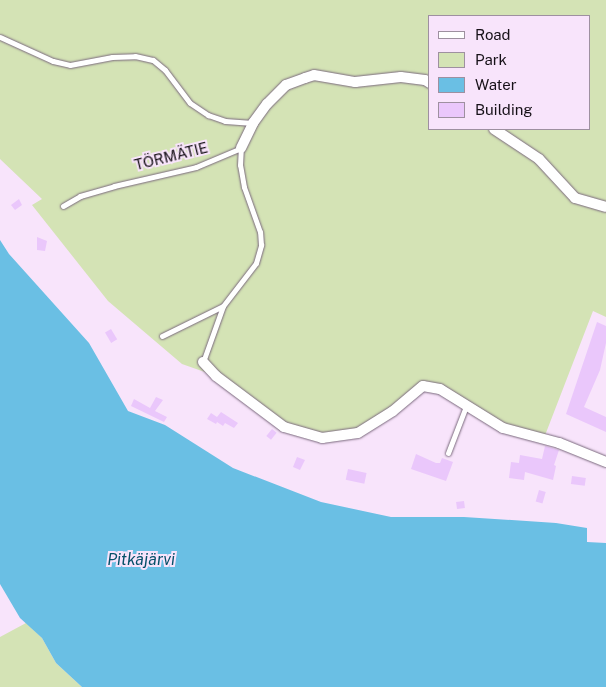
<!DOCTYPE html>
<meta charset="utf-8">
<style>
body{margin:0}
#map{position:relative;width:606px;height:687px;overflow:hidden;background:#f8e4fb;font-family:"Public Sans",sans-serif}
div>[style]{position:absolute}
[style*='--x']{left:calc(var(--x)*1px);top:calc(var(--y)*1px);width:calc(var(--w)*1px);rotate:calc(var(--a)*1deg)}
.green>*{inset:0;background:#d4e3b5}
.water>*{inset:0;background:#6abfe4}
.building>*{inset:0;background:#eac7fb;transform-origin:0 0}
.roads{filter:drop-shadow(0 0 1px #7a697d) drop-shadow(0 0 1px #7a697d)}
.lane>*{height:5px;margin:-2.5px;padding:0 2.5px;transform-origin:2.5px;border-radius:2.5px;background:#fff}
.street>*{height:10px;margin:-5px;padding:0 5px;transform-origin:5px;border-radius:5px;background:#fff}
span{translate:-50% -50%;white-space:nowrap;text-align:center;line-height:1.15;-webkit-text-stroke:4px #f8e4fb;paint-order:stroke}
.street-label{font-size:15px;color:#171118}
.water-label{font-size:16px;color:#055069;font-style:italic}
.legend{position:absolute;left:428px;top:15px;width:162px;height:115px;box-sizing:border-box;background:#f8e4fb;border:1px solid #9e90a0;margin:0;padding:6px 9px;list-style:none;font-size:15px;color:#171118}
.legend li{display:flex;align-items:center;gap:10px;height:25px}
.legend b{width:25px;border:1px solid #9e90a0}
</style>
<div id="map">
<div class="green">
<i style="clip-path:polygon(evenodd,0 0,606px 0,606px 317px,593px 311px,544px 438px,510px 429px,423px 386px,358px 433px,322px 438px,284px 427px,216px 376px,182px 364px,108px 301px,32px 205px,42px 199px,0 159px,0 0,430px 16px,590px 16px,590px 129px,430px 129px,430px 16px)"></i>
<i style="clip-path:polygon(26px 623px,42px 638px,56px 663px,82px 687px,0 687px,0 637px)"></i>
</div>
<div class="water">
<i style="clip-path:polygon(0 240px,9px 254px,89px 343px,128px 411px,165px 425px,233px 468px,321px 502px,391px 517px,464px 517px,556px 523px,587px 528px,587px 542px,606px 543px,606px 687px,82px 687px,56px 663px,42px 638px,20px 618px,0 584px)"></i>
</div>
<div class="building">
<i style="clip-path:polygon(19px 199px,22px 205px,15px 210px,11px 205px)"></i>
<i style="clip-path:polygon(37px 237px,47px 241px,45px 251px,37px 250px)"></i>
<i style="clip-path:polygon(597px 322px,606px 326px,606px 343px,600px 370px,584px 407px,606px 417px,606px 432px,566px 414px)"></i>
<i style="left:111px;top:329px;width:12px;height:7px;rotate:59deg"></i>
<i style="clip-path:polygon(156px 397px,163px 400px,155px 411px,167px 417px,164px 422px,131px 406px,134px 399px,150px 408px)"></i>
<i style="clip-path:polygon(221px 412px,238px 423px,234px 428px,225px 423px,223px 426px,217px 422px,216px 424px,207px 419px,211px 413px,217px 417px)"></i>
<i style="left:272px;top:429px;width:6px;height:9px;rotate:39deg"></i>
<i style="clip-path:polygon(545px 446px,559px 450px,554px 465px,556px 466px,553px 480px,525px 472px,524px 480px,509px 478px,511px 462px,519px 463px,520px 455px,542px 459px)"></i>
<i style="clip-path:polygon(416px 454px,436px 463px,440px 463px,442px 458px,453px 462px,446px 481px,411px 469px)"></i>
<i style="clip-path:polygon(297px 457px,305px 460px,300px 470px,293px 467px)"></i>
<i style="left:348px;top:469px;width:19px;height:11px;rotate:12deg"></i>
<i style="left:572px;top:476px;width:14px;height:8px;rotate:8deg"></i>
<i style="left:539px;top:490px;width:7px;height:12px;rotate:16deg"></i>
<i style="left:464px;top:501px;width:7px;height:8px;rotate:82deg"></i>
</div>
<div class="roads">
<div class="lane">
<i style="--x:0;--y:37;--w:58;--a:24.4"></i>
<i style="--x:53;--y:61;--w:17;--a:13"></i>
<i style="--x:70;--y:65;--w:43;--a:-10.8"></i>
<i style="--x:112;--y:57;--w:23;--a:-2"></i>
<i style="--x:135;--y:56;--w:18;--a:13"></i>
<i style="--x:153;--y:60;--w:16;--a:40"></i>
<i style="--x:165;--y:70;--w:41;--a:52.9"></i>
<i style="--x:190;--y:103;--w:22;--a:34"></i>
<i style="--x:208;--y:115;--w:18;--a:19"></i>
<i style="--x:225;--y:121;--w:28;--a:4"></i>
<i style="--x:63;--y:206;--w:20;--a:-30"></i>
<i style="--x:80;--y:196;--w:35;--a:-16"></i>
<i style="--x:114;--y:186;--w:84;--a:-13"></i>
<i style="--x:196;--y:167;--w:49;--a:-22.9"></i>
<i style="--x:162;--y:336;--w:68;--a:-26.2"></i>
<i style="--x:223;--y:306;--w:54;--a:-52.5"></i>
<i style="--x:256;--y:263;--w:19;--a:-74"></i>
<i style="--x:261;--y:245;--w:13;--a:-94"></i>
<i style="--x:260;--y:232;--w:48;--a:-109.6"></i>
<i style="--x:244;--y:187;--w:22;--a:-100"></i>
<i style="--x:240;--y:165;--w:17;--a:-87"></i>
<i style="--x:203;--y:362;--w:59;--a:-70.3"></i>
<i style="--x:448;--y:453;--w:50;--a:-69"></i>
</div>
<div class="street">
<i style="--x:494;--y:129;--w:54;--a:33.7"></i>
<i style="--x:539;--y:159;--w:53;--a:47.3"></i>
<i style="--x:575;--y:198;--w:32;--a:16"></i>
<i style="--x:241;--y:148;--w:28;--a:-64"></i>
<i style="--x:253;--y:123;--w:24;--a:-54"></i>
<i style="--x:267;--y:104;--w:27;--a:-45"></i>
<i style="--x:286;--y:85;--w:20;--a:-20"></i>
<i style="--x:305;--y:78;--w:9;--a:-18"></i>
<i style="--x:314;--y:75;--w:42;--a:9.7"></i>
<i style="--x:355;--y:82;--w:46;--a:-6.2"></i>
<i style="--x:401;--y:77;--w:24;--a:7"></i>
<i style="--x:425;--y:80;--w:6;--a:31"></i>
<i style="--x:203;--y:362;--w:19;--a:47"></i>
<i style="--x:216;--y:376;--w:85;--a:36.9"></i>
<i style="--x:284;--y:427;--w:40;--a:16"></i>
<i style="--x:322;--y:438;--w:36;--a:-8"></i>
<i style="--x:358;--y:433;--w:41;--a:-32.2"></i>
<i style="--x:393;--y:411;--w:39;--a:-40"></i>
<i style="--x:423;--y:386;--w:17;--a:10"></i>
<i style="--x:440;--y:389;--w:74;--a:31.8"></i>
<i style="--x:503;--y:428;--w:58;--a:15"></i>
<i style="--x:559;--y:443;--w:51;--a:22"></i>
</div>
</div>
<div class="street-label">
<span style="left:171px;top:156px;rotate:-14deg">TÖRMÄTIE</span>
</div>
<div class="water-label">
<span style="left:141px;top:560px">Pitkäjärvi</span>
</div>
<ul class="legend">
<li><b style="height:6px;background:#fff"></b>Road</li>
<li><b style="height:14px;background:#d4e3b5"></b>Park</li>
<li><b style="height:14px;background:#6abfe4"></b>Water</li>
<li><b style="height:14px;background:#eac7fb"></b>Building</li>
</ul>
</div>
